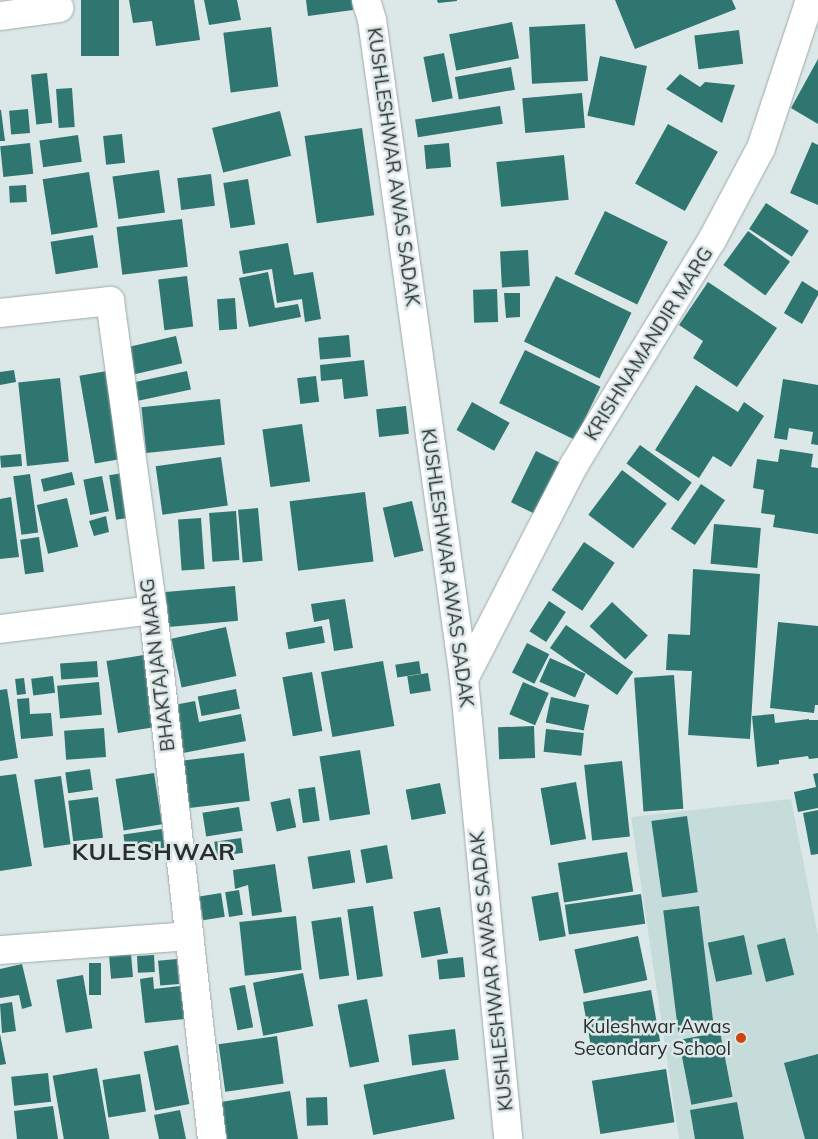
<!DOCTYPE html>
<style>
body{margin:0}
#map{position:relative;width:818px;height:1139px;overflow:hidden;background:#dbe8e7;font-family:Mulish,sans-serif}
div>[style]{position:absolute}
[style*='--x']{left:calc(var(--x)*1px);top:calc(var(--y)*1px);width:calc(var(--w)*1px);rotate:calc(var(--a)*1deg)}
.built>*{inset:0;background:#c5dcda}
.building>*{inset:0;background:#2f7570;transform-origin:0 0}
.roads{filter:drop-shadow(0 0 1px #9eaaa9) drop-shadow(0 0 1px #9eaaa9)}
.minor>*{height:28px;margin:-14px;padding:0 14px;transform-origin:14px;border-radius:14px;background:#fff}
.dots>*{width:14px;height:14px;translate:-50% -50%;box-sizing:border-box;border:2px solid #dbe8e7;border-radius:50%}
span{translate:-50% -50%;white-space:nowrap;text-align:center;line-height:1.15;-webkit-text-stroke:5px #dbe8e7;paint-order:stroke}
.street-label{font-size:19px;color:#292e2e}
.poi-label{font-size:19px;color:#292e2e}
.right{translate:-100% -50%;text-align:right}
.district-label{font-size:24px;color:#292e2e;font-weight:700;letter-spacing:1px}
</style>
<div id="map">
<div class="built">
<i style="clip-path:polygon(791px 799px,818px 936px,818px 1139px,679px 1139px,631px 817px)"></i>
</div>
<div class="building">
<i style="left:81px;top:0;width:38px;height:56px"></i>
<i style="clip-path:polygon(129px 0,194px 0,200px 40px,156px 46px,152px 21px,133px 23px)"></i>
<i style="clip-path:polygon(204px 0,237px 0,241px 20px,209px 25px)"></i>
<i style="clip-path:polygon(306px 0,352px 0,353px 10px,308px 16px)"></i>
<i style="clip-path:polygon(437px 0,457px 0,457px 1px,438px 3px)"></i>
<i style="clip-path:polygon(615px 0,732px 0,736px 9px,635px 49px)"></i>
<i style="left:512px;top:22px;width:37px;height:64px;rotate:79deg"></i>
<i style="left:585px;top:24px;width:57px;height:56px;rotate:87deg"></i>
<i style="left:271px;top:27px;width:60px;height:48px;rotate:83deg"></i>
<i style="left:739px;top:30px;width:34px;height:45px;rotate:83deg"></i>
<i style="left:444px;top:53px;width:46px;height:21px;rotate:79deg"></i>
<i style="left:600px;top:56px;width:48px;height:61px;rotate:12deg"></i>
<i style="clip-path:polygon(818px 59px,818px 124px,791px 108px)"></i>
<i style="left:511px;top:67px;width:23px;height:57px;rotate:80deg"></i>
<i style="left:47px;top:73px;width:50px;height:16px;rotate:84deg"></i>
<i style="clip-path:polygon(680px 74px,700px 87px,705px 82px,735px 85px,722px 123px,666px 89px)"></i>
<i style="left:72px;top:88px;width:39px;height:16px;rotate:86deg"></i>
<i style="left:582px;top:93px;width:35px;height:60px;rotate:85deg"></i>
<i style="left:500px;top:106px;width:18px;height:86px;rotate:81deg"></i>
<i style="left:28px;top:109px;width:24px;height:19px;rotate:85deg"></i>
<i style="clip-path:polygon(0 110px,1px 110px,5px 141px,0 141px)"></i>
<i style="left:280px;top:111px;width:46px;height:70px;rotate:76deg"></i>
<i style="left:668px;top:124px;width:57px;height:68px;rotate:29deg"></i>
<i style="left:362px;top:128px;width:88px;height:58px;rotate:82deg"></i>
<i style="left:122px;top:134px;width:29px;height:19px;rotate:84deg"></i>
<i style="left:78px;top:135px;width:27px;height:39px;rotate:82deg"></i>
<i style="clip-path:polygon(812px 142px,818px 145px,818px 205px,790px 193px)"></i>
<i style="left:30px;top:143px;width:31px;height:30px;rotate:84deg"></i>
<i style="left:449px;top:143px;width:24px;height:25px;rotate:85deg"></i>
<i style="left:564px;top:155px;width:45px;height:68px;rotate:84deg"></i>
<i style="left:159px;top:170px;width:43px;height:47px;rotate:82deg"></i>
<i style="left:89px;top:172px;width:56px;height:47px;rotate:81deg"></i>
<i style="left:211px;top:174px;width:32px;height:34px;rotate:83deg"></i>
<i style="left:248px;top:179px;width:46px;height:25px;rotate:81deg"></i>
<i style="left:26px;top:185px;width:17px;height:17px;rotate:87deg"></i>
<i style="left:766px;top:203px;width:51px;height:31px;rotate:33deg"></i>
<i style="left:605px;top:211px;width:70px;height:70px;rotate:26deg"></i>
<i style="left:182px;top:219px;width:48px;height:66px;rotate:83deg"></i>
<i style="left:748px;top:231px;width:52px;height:42px;rotate:36deg"></i>
<i style="left:93px;top:235px;width:33px;height:43px;rotate:81deg"></i>
<i style="clip-path:polygon(288px 243px,294px 275px,313px 272px,321px 319px,305px 322px,302px 299px,277px 303px,272px 269px,243px 274px,239px 251px)"></i>
<i style="left:528px;top:250px;width:36px;height:28px;rotate:87deg"></i>
<i style="clip-path:polygon(268px 272px,275px 308px,298px 304px,301px 317px,249px 327px,239px 278px)"></i>
<i style="left:187px;top:276px;width:51px;height:29px;rotate:83deg"></i>
<i style="left:556px;top:276px;width:84px;height:73px;rotate:26deg"></i>
<i style="clip-path:polygon(802px 281px,818px 291px,818px 295px,802px 324px,784px 313px)"></i>
<i style="clip-path:polygon(708px 282px,777px 328px,737px 387px,693px 358px,703px 341px,679px 325px)"></i>
<i style="left:497px;top:289px;width:33px;height:24px;rotate:88deg"></i>
<i style="clip-path:polygon(504px 293px,520px 293px,520px 317px,506px 318px)"></i>
<i style="left:235px;top:298px;width:31px;height:18px;rotate:86deg"></i>
<i style="left:349px;top:335px;width:22px;height:31px;rotate:85deg"></i>
<i style="left:176px;top:336px;width:28px;height:50px;rotate:77deg"></i>
<i style="left:525px;top:350px;width:84px;height:59px;rotate:26deg"></i>
<i style="clip-path:polygon(364px 360px,368px 396px,344px 399px,342px 379px,321px 381px,320px 365px)"></i>
<i style="clip-path:polygon(14px 370px,16px 382px,0 385px,0 372px)"></i>
<i style="left:107px;top:371px;width:89px;height:28px;rotate:80deg"></i>
<i style="left:187px;top:371px;width:19px;height:54px;rotate:78deg"></i>
<i style="left:316px;top:376px;width:26px;height:19px;rotate:83deg"></i>
<i style="left:60px;top:378px;width:84px;height:42px;rotate:84deg"></i>
<i style="clip-path:polygon(783px 379px,818px 385px,818px 445px,811px 444px,813px 432px,789px 428px,787px 440px,774px 438px)"></i>
<i style="clip-path:polygon(696px 385px,738px 412px,744px 402px,764px 416px,731px 467px,713px 456px,699px 478px,655px 450px)"></i>
<i style="left:220px;top:399px;width:46px;height:79px;rotate:84deg"></i>
<i style="left:472px;top:402px;width:43px;height:32px;rotate:29deg"></i>
<i style="left:406px;top:406px;width:28px;height:30px;rotate:84deg"></i>
<i style="left:302px;top:424px;width:58px;height:40px;rotate:82deg"></i>
<i style="left:640px;top:445px;width:64px;height:23px;rotate:36deg"></i>
<i style="clip-path:polygon(780px 449px,813px 454px,811px 467px,818px 468px,818px 534px,773px 527px,775px 515px,761px 513px,764px 490px,753px 488px,757px 459px,778px 462px)"></i>
<i style="left:536px;top:451px;width:32px;height:57px;rotate:26deg"></i>
<i style="left:21px;top:454px;width:12px;height:21px;rotate:85deg"></i>
<i style="left:221px;top:457px;width:49px;height:66px;rotate:82deg"></i>
<i style="left:622px;top:470px;width:56px;height:56px;rotate:37deg"></i>
<i style="left:72px;top:472px;width:13px;height:32px;rotate:77deg"></i>
<i style="left:123px;top:473px;width:45px;height:14px;rotate:81deg"></i>
<i style="left:30px;top:474px;width:59px;height:17px;rotate:82deg"></i>
<i style="left:102px;top:476px;width:36px;height:19px;rotate:79deg"></i>
<i style="left:701px;top:484px;width:29px;height:54px;rotate:34deg"></i>
<i style="left:365px;top:492px;width:70px;height:76px;rotate:83deg"></i>
<i style="clip-path:polygon(11px 497px,19px 557px,0 559px,0 499px)"></i>
<i style="left:67px;top:498px;width:50px;height:31px;rotate:77deg"></i>
<i style="left:412px;top:501px;width:51px;height:30px;rotate:77deg"></i>
<i style="left:258px;top:508px;width:53px;height:20px;rotate:85deg"></i>
<i style="left:236px;top:511px;width:49px;height:27px;rotate:86deg"></i>
<i style="clip-path:polygon(106px 516px,109px 532px,94px 536px,89px 521px)"></i>
<i style="left:201px;top:518px;width:51px;height:23px;rotate:86deg"></i>
<i style="left:714px;top:524px;width:47px;height:40px;rotate:5deg"></i>
<i style="left:39px;top:537px;width:35px;height:19px;rotate:82deg"></i>
<i style="left:584px;top:542px;width:37px;height:58px;rotate:34deg"></i>
<i style="clip-path:polygon(693px 569px,760px 574px,750px 739px,688px 735px,692px 671px,666px 670px,668px 634px,690px 635px)"></i>
<i style="left:235px;top:586px;width:35px;height:70px;rotate:85deg"></i>
<i style="clip-path:polygon(345px 599px,353px 648px,334px 651px,329px 619px,314px 622px,311px 604px)"></i>
<i style="left:549px;top:601px;width:20px;height:36px;rotate:33deg"></i>
<i style="left:612px;top:602px;width:49px;height:33px;rotate:43deg"></i>
<i style="clip-path:polygon(778px 622px,818px 626px,818px 705px,815px 705px,814px 713px,770px 708px)"></i>
<i style="left:566px;top:625px;width:82px;height:28px;rotate:35deg"></i>
<i style="left:322px;top:626px;width:17px;height:37px;rotate:80deg"></i>
<i style="left:226px;top:627px;width:50px;height:56px;rotate:78deg"></i>
<i style="left:527px;top:643px;width:25px;height:33px;rotate:27deg"></i>
<i style="left:144px;top:655px;width:73px;height:38px;rotate:81deg"></i>
<i style="left:550px;top:658px;width:39px;height:26px;rotate:24deg"></i>
<i style="left:97px;top:661px;width:16px;height:37px;rotate:86deg"></i>
<i style="left:383px;top:661px;width:66px;height:63px;rotate:80deg"></i>
<i style="left:419px;top:661px;width:13px;height:24px;rotate:81deg"></i>
<i style="left:312px;top:672px;width:60px;height:30px;rotate:80deg"></i>
<i style="left:428px;top:673px;width:18px;height:21px;rotate:81deg"></i>
<i style="left:674px;top:675px;width:134px;height:40px;rotate:86deg"></i>
<i style="left:53px;top:676px;width:17px;height:22px;rotate:83deg"></i>
<i style="left:24px;top:678px;width:16px;height:9px;rotate:83deg"></i>
<i style="left:99px;top:682px;width:33px;height:42px;rotate:85deg"></i>
<i style="left:523px;top:682px;width:28px;height:35px;rotate:23deg"></i>
<i style="clip-path:polygon(7px 689px,18px 758px,0 761px,0 690px)"></i>
<i style="left:236px;top:689px;width:20px;height:39px;rotate:79deg"></i>
<i style="left:551px;top:697px;width:39px;height:26px;rotate:12deg"></i>
<i style="clip-path:polygon(29px 698px,30px 714px,51px 713px,53px 736px,21px 739px,17px 699px)"></i>
<i style="clip-path:polygon(195px 701px,199px 722px,241px 714px,246px 741px,183px 753px,174px 705px)"></i>
<i style="clip-path:polygon(774px 714px,775px 723px,809px 719px,809px 720px,818px 720px,818px 758px,809px 759px,808px 756px,779px 760px,779px 764px,757px 767px,752px 716px)"></i>
<i style="left:534px;top:726px;width:32px;height:36px;rotate:88deg"></i>
<i style="left:104px;top:728px;width:29px;height:40px;rotate:86deg"></i>
<i style="left:546px;top:729px;width:38px;height:23px;rotate:6deg"></i>
<i style="left:360px;top:750px;width:65px;height:41px;rotate:81deg"></i>
<i style="left:244px;top:753px;width:48px;height:61px;rotate:83deg"></i>
<i style="left:622px;top:761px;width:76px;height:38px;rotate:84deg"></i>
<i style="left:90px;top:769px;width:21px;height:25px;rotate:82deg"></i>
<i style="left:154px;top:773px;width:52px;height:39px;rotate:81deg"></i>
<i style="clip-path:polygon(818px 773px,818px 808px,798px 812px,794px 792px,816px 787px,813px 774px)"></i>
<i style="clip-path:polygon(16px 774px,32px 866px,0 871px,0 776px)"></i>
<i style="left:61px;top:776px;width:69px;height:27px;rotate:82deg"></i>
<i style="left:576px;top:782px;width:58px;height:36px;rotate:80deg"></i>
<i style="left:440px;top:783px;width:31px;height:35px;rotate:79deg"></i>
<i style="left:315px;top:787px;width:34px;height:17px;rotate:82deg"></i>
<i style="left:98px;top:797px;width:41px;height:30px;rotate:83deg"></i>
<i style="left:290px;top:798px;width:30px;height:20px;rotate:78deg"></i>
<i style="left:239px;top:807px;width:24px;height:37px;rotate:81deg"></i>
<i style="clip-path:polygon(818px 810px,818px 854px,811px 855px,803px 813px)"></i>
<i style="left:687px;top:816px;width:77px;height:36px;rotate:82deg"></i>
<i style="left:162px;top:829px;width:21px;height:39px;rotate:82deg"></i>
<i style="left:241px;top:838px;width:15px;height:27px;rotate:82deg"></i>
<i style="left:387px;top:845px;width:34px;height:27px;rotate:80deg"></i>
<i style="left:350px;top:850px;width:33px;height:43px;rotate:81deg"></i>
<i style="left:627px;top:852px;width:40px;height:70px;rotate:81deg"></i>
<i style="clip-path:polygon(275px 864px,282px 912px,252px 916px,248px 885px,235px 889px,233px 870px)"></i>
<i style="left:239px;top:890px;width:25px;height:14px;rotate:81deg"></i>
<i style="left:558px;top:892px;width:45px;height:27px;rotate:80deg"></i>
<i style="left:221px;top:893px;width:24px;height:22px;rotate:81deg"></i>
<i style="left:641px;top:894px;width:30px;height:77px;rotate:82deg"></i>
<i style="left:373px;top:906px;width:71px;height:26px;rotate:82deg"></i>
<i style="left:699px;top:906px;width:123px;height:36px;rotate:83deg"></i>
<i style="left:440px;top:907px;width:47px;height:27px;rotate:80deg"></i>
<i style="left:296px;top:916px;width:54px;height:57px;rotate:84deg"></i>
<i style="left:341px;top:917px;width:59px;height:30px;rotate:82deg"></i>
<i style="left:744px;top:935px;width:40px;height:37px;rotate:78deg"></i>
<i style="left:638px;top:936px;width:45px;height:65px;rotate:78deg"></i>
<i style="left:785px;top:938px;width:38px;height:29px;rotate:76deg"></i>
<i style="left:131px;top:954px;width:23px;height:22px;rotate:85deg"></i>
<i style="left:154px;top:955px;width:17px;height:17px;rotate:87deg"></i>
<i style="left:463px;top:957px;width:20px;height:26px;rotate:84deg"></i>
<i style="left:177px;top:959px;width:25px;height:19px;rotate:85deg"></i>
<i style="left:89px;top:963px;width:12px;height:32px"></i>
<i style="clip-path:polygon(22px 964px,32px 1006px,22px 1009px,19px 995px,0 998px,0 969px)"></i>
<i style="left:303px;top:973px;width:54px;height:51px;rotate:79deg"></i>
<i style="left:83px;top:975px;width:54px;height:27px;rotate:80deg"></i>
<i style="clip-path:polygon(153px 977px,154px 989px,180px 986px,185px 1019px,145px 1023px,140px 979px)"></i>
<i style="left:245px;top:985px;width:43px;height:16px;rotate:79deg"></i>
<i style="left:651px;top:990px;width:52px;height:69px;rotate:80deg"></i>
<i style="left:367px;top:999px;width:64px;height:30px;rotate:79deg"></i>
<i style="clip-path:polygon(12px 1002px,16px 1031px,2px 1033px,0 1004px)"></i>
<i style="left:455px;top:1029px;width:31px;height:47px;rotate:83deg"></i>
<i style="left:720px;top:1032px;width:66px;height:42px;rotate:79deg"></i>
<i style="clip-path:polygon(0 1034px,6px 1064px,0 1065px)"></i>
<i style="left:277px;top:1036px;width:48px;height:59px;rotate:82deg"></i>
<i style="left:178px;top:1045px;width:60px;height:35px;rotate:79deg"></i>
<i style="clip-path:polygon(818px 1054px,818px 1139px,805px 1139px,784px 1063px)"></i>
<i style="left:97px;top:1068px;width:72px;height:45px;rotate:80deg"></i>
<i style="left:445px;top:1069px;width:51px;height:83px;rotate:79deg"></i>
<i style="left:666px;top:1069px;width:54px;height:75px;rotate:81deg"></i>
<i style="left:48px;top:1073px;width:29px;height:37px;rotate:84deg"></i>
<i style="left:140px;top:1074px;width:38px;height:38px;rotate:81deg"></i>
<i style="clip-path:polygon(290px 1091px,298px 1139px,227px 1139px,221px 1102px)"></i>
<i style="left:327px;top:1097px;width:28px;height:21px;rotate:88deg"></i>
<i style="clip-path:polygon(737px 1102px,744px 1139px,695px 1139px,690px 1110px)"></i>
<i style="clip-path:polygon(53px 1106px,58px 1139px,17px 1139px,14px 1111px)"></i>
<i style="clip-path:polygon(180px 1110px,186px 1139px,159px 1139px,154px 1115px)"></i>
</div>
<div class="roads">
<div class="minor">
<i style="--x:366;--y:0;--w:21;--a:73"></i>
<i style="--x:372;--y:20;--w:665;--a:82.05"></i>
<i style="--x:464;--y:679;--w:462;--a:84.5"></i>
<i style="--x:0;--y:16;--w:60;--a:-7.7"></i>
<i style="--x:0;--y:313;--w:111;--a:-6.2"></i>
<i style="--x:110;--y:301;--w:312;--a:82.1"></i>
<i style="--x:153;--y:610;--w:532;--a:83.64"></i>
<i style="--x:0;--y:629;--w:154;--a:-7.1"></i>
<i style="--x:464;--y:679;--w:241;--a:-62.8"></i>
<i style="--x:574;--y:465;--w:264;--a:-58.5"></i>
<i style="--x:712;--y:240;--w:104;--a:-62"></i>
<i style="--x:761;--y:148;--w:150;--a:-71.7"></i>
<i style="--x:808;--y:6;--w:8;--a:-45"></i>
<i style="--x:0;--y:950;--w:190;--a:-4.2"></i>
</div>
</div>
<div class="dots">
<i style="left:741px;top:1038px;background:#cc460e"></i>
</div>
<div class="street-label">
<span style="left:393px;top:167px;rotate:82deg">KUSHLESHWAR AWAS SADAK</span>
<span style="left:649px;top:344px;rotate:-58deg">KRISHNAMANDIR MARG</span>
<span style="left:447px;top:568px;rotate:82deg">KUSHLESHWAR AWAS SADAK</span>
<span style="left:158px;top:665px;rotate:-97deg">BHAKTAJAN MARG</span>
<span style="left:492px;top:971px;rotate:-96deg">KUSHLESHWAR AWAS SADAK</span>
</div>
<div class="poi-label">
<span class="right" style="left:731px;top:1038px">Kuleshwar Awas<br>Secondary School</span>
</div>
<div class="district-label">
<span style="left:154px;top:852px">KULESHWAR</span>
</div>
</div>
